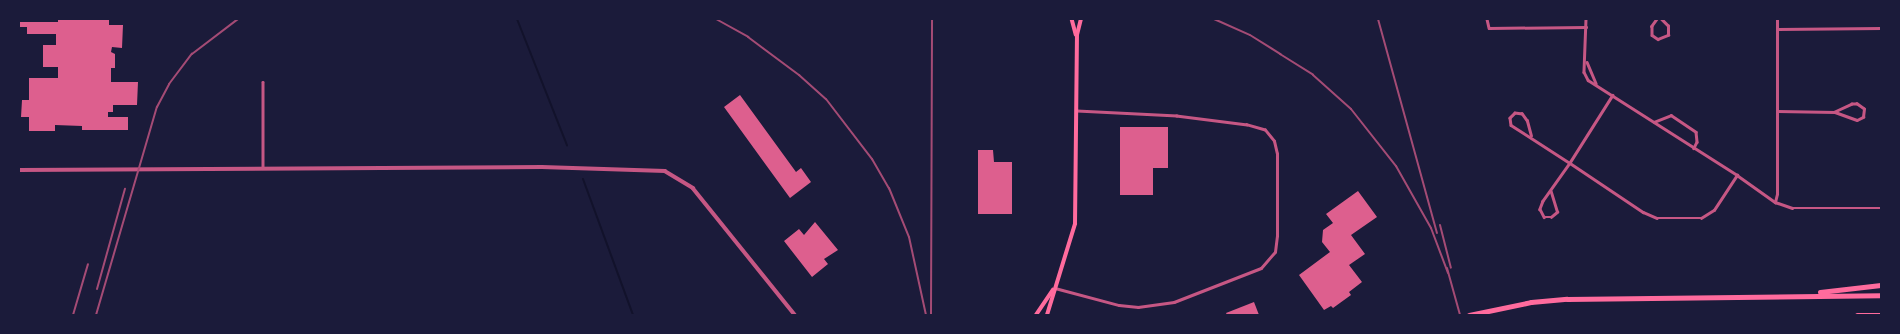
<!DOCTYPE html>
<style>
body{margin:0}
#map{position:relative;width:1900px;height:334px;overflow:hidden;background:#1b1b3a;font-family:"Fira Sans Condensed",sans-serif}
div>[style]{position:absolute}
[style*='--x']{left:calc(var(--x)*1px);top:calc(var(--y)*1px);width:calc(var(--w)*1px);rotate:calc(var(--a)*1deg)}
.stream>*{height:2px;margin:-1px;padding:0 1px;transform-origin:1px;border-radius:1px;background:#12122b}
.building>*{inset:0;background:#dd5f8e}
.minor>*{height:2.5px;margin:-1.25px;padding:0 1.25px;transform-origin:1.25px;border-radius:1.25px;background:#c65784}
.tertiary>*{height:3.5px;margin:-1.75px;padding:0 1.75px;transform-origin:1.75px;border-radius:1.75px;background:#c65784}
.secondary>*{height:3.5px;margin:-1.75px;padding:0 1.75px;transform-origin:1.75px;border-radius:1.75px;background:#ff6b9d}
.motorway>*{height:5px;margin:-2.5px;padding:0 2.5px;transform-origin:2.5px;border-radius:2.5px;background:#ff6b9d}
.rail>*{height:2px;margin:-1px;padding:0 1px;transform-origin:1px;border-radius:1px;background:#a44b75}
span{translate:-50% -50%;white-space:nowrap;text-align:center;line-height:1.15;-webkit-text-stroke:4px #1b1b3a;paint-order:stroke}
.frame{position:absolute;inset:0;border:20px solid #1b1b3a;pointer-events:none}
</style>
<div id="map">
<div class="stream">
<i style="--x:517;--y:19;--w:136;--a:68.4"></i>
<i style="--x:583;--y:179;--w:145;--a:69.8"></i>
</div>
<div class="building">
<i style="clip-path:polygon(58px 19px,109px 19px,109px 25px,123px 25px,122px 48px,112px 47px,111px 52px,115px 54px,115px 68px,111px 68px,111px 82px,138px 82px,137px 105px,113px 105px,113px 112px,108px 112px,108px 117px,128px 117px,128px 130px,82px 130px,82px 126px,55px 125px,55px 131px,29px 131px,29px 117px,21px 117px,22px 100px,29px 100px,29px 78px,58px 78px,58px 67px,43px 67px,43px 45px,56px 45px,56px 34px,27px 34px,27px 27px,19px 27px,19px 22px,58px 22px)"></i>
<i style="clip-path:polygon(740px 95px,796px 172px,801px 168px,811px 182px,790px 198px,724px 107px)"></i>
<i style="clip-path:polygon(1120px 127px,1168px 127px,1168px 168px,1153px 168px,1153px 195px,1120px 195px)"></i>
<i style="clip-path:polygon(978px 150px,993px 150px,994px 162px,1012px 162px,1012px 214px,978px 214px)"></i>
<i style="clip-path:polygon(1358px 191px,1377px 217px,1351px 235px,1365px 254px,1349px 265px,1362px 282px,1349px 292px,1351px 295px,1333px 308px,1331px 306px,1324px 310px,1299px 275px,1330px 252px,1322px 242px,1323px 230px,1333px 223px,1326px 214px)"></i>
<i style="clip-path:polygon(815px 222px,838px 250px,824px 259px,828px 264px,812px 277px,784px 241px,799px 229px,804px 235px)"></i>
<i style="clip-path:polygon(1254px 302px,1259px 315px,1227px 315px,1226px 313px)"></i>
</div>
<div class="minor">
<i style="--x:1487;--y:19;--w:9;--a:77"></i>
<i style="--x:1489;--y:28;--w:97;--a:-0.6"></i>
<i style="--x:1586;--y:19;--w:53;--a:92.2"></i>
<i style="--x:1584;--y:72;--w:9;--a:63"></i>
<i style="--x:1588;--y:80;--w:177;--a:32.5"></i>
<i style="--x:1737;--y:175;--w:47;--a:35.4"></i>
<i style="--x:1775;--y:202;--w:18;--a:19"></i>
<i style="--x:1792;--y:208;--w:89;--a:0"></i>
<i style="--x:1657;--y:19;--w:9;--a:126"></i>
<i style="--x:1652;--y:26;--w:9;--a:90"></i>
<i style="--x:1652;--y:35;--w:7;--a:34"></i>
<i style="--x:1658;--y:39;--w:11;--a:-22"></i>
<i style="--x:1668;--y:35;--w:9;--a:-90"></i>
<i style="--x:1668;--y:26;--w:10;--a:-135"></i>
<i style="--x:1777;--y:29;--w:104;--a:-0.6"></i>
<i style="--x:1587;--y:62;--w:23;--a:67"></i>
<i style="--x:263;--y:82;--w:86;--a:90"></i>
<i style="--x:1613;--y:95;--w:80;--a:122.3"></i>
<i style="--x:1570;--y:163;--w:88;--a:33.9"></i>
<i style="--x:1643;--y:212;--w:15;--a:23"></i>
<i style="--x:1657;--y:218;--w:44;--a:0"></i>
<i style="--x:1701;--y:218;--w:15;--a:-32"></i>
<i style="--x:1714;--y:210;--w:42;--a:-56.7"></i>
<i style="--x:1777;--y:111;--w:58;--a:1"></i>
<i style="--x:1835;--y:112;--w:23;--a:20"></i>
<i style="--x:1857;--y:120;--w:7;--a:-27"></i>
<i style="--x:1863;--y:117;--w:8;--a:-83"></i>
<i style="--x:1864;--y:109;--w:9;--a:-144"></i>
<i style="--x:1857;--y:104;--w:5;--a:180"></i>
<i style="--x:1852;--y:104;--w:19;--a:155"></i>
<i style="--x:1654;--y:122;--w:18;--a:-22"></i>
<i style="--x:1671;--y:115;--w:30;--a:34"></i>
<i style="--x:1696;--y:132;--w:10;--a:84"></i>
<i style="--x:1697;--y:142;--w:7;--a:117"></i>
<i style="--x:1531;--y:136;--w:16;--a:-105"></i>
<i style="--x:1527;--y:121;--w:9;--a:-126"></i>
<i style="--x:1522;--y:114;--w:7;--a:-172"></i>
<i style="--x:1515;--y:113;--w:7;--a:135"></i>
<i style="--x:1510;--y:118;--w:7;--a:82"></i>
<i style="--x:1511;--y:125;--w:70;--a:32.8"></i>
<i style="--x:1570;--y:163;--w:47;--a:125.4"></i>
<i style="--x:1543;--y:201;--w:9;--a:111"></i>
<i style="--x:1540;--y:209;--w:9;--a:63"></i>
<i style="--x:1544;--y:217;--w:7;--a:0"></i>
<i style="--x:1551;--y:217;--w:8;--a:-40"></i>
<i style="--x:1557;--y:212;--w:21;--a:-107"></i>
<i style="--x:1775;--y:202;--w:8;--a:-76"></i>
<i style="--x:1777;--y:194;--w:175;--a:-90"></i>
<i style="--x:1055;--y:288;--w:66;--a:14.9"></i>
<i style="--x:1119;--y:305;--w:19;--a:6"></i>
<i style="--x:1138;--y:307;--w:36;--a:-8"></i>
<i style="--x:1174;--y:302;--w:93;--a:-21.3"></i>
<i style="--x:1261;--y:268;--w:21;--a:-49"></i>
<i style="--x:1275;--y:252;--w:16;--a:-83"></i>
<i style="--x:1277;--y:236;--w:82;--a:-90"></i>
<i style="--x:1277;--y:154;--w:13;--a:-103"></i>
<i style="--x:1274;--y:141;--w:14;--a:-129"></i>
<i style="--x:1265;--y:130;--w:19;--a:-164"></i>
<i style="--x:1247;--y:125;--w:71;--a:-172.7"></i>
<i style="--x:1177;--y:116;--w:100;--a:-177.1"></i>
</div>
<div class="tertiary">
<i style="--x:19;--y:170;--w:523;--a:-0.33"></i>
<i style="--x:542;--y:167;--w:123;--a:1.9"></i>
<i style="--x:665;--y:171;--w:33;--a:31"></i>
<i style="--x:693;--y:188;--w:163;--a:51.2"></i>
</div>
<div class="secondary">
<i style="--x:1072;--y:19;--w:16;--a:75"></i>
<i style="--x:1036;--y:315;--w:30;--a:-56"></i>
<i style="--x:1047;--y:315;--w:95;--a:-72.9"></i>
<i style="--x:1075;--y:224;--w:189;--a:-89.4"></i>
<i style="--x:1077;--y:35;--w:16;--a:-76"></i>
</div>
<div class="motorway">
<i style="--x:1820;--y:292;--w:61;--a:-6.5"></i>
<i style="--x:1469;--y:315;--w:63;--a:-11.8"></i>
<i style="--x:1531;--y:302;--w:36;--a:-5"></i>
<i style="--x:1567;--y:299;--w:314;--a:-0.7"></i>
<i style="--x:1857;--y:315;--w:24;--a:0"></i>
</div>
<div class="rail">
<i style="--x:716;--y:19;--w:37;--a:29"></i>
<i style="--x:748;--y:37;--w:64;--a:36.7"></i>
<i style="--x:799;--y:75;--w:36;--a:42"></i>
<i style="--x:826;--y:99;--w:76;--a:52.5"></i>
<i style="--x:872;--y:159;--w:34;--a:60"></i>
<i style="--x:889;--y:188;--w:53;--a:67.8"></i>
<i style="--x:909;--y:237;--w:80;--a:77.7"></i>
<i style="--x:1214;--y:19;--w:39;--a:24"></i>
<i style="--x:1250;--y:35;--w:36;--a:32"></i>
<i style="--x:1280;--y:54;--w:39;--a:32"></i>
<i style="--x:1313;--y:75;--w:51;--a:41.8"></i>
<i style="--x:1351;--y:109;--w:73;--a:51.7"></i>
<i style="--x:1396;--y:166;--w:71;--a:60.6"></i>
<i style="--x:1431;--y:228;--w:48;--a:69.3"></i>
<i style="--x:1378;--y:19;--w:222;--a:74.6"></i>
<i style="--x:1440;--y:225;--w:44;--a:75.7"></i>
<i style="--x:1447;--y:268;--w:49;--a:74.5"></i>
<i style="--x:97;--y:289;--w:104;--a:-74.4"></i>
<i style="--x:73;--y:315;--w:53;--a:-73.6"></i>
<i style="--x:96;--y:315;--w:217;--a:-73.7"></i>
<i style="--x:157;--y:107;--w:26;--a:-62"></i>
<i style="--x:169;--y:84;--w:38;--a:-53"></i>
<i style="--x:192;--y:54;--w:58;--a:-37.3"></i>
<i style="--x:931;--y:315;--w:296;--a:-89.8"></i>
</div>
<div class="frame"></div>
</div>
